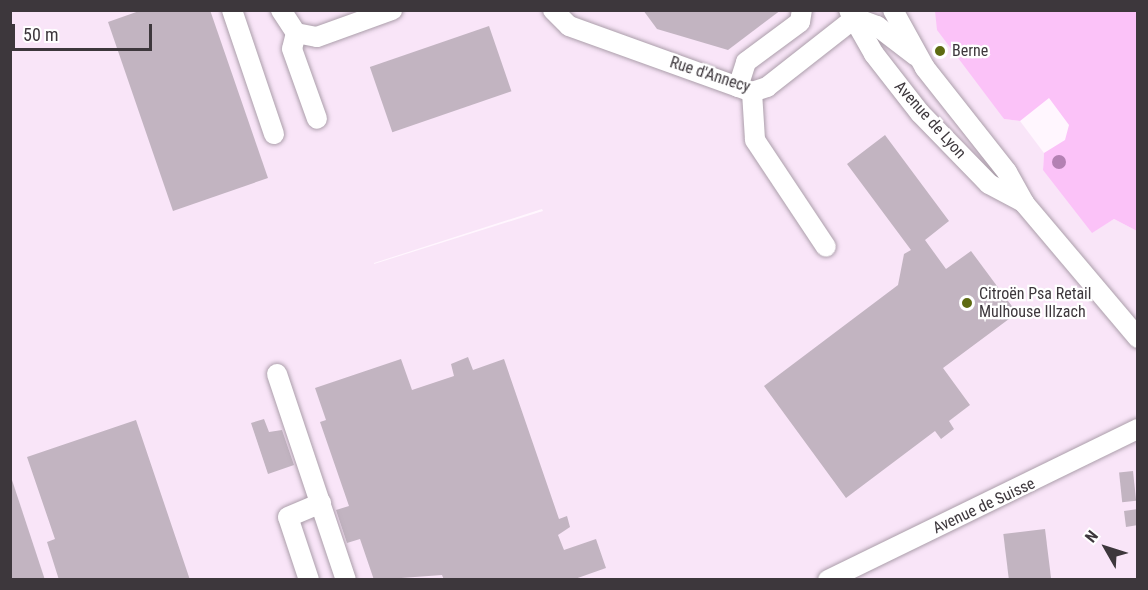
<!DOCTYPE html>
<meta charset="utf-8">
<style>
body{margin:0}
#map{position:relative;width:1148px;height:590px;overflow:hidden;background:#fff6fe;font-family:"Roboto Condensed",sans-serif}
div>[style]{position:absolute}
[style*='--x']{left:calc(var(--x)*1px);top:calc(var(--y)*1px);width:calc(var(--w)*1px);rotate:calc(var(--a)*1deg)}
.built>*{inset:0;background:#f9e5f8}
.green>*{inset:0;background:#fbc2f8}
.building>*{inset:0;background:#c2b4c1;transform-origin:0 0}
.roads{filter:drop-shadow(0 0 2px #ab9eaa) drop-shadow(0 0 2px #ab9eaa)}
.minor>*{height:20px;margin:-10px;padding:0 10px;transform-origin:10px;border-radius:10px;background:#fff}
.trees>*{width:14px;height:14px;margin:-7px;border-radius:50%;background:#b381b3}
.dots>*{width:16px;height:16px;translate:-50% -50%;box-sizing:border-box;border:3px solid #fff;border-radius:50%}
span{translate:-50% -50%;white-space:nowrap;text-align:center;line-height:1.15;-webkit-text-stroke:4.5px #fff;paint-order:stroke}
.poi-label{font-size:16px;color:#3d373c}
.left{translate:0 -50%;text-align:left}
.street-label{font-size:16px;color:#3d373c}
.frame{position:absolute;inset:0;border:12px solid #3d373c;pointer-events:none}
.north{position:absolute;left:1076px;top:518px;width:60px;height:60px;-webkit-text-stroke:4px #fff;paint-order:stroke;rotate:309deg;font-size:16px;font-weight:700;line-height:24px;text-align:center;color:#3d373c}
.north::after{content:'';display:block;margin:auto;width:21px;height:27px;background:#3d373c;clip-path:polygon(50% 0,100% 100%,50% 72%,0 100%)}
.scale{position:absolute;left:12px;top:24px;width:140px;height:27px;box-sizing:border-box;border:3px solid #3d373c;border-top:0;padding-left:8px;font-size:18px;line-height:21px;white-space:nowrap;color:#3d373c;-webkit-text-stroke:4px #fff;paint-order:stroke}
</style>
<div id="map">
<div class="built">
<i style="clip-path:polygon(evenodd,10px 11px,935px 11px,1004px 119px,1020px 121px,1044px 153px,1043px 168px,1092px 232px,1114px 219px,1137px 231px,1137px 579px,11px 579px,10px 11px,542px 209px,543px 211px,374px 264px,374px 263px,542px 209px)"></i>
</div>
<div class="green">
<i style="clip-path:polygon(935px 11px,1137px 11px,1137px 231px,1114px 219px,1092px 233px,1043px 170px,1044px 153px,1065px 140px,1069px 125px,1049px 98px,1020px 121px,1004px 119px,937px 30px)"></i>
</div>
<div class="building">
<i style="clip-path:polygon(142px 10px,210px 10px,268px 178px,173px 211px,108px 22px)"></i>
<i style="clip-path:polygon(643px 10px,781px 10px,728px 50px,657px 29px)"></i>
<i style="left:489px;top:26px;width:69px;height:126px;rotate:71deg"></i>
<i style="clip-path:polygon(885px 135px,949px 221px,925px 240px,946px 269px,971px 251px,1017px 313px,943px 368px,970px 405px,949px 421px,954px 429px,941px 439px,935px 431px,846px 498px,764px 386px,898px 285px,904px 254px,911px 250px,847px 164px)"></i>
<i style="clip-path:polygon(468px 357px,473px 370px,504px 359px,559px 519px,567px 516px,570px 527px,558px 535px,564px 550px,596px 539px,606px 568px,572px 580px,444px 580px,442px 575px,374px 580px,360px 539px,347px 543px,336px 510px,349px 506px,320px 422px,326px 420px,315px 388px,401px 359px,412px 390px,454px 376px,451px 364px)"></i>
<i style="clip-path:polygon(264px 419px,269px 432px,282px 430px,294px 465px,268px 474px,251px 423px)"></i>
<i style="clip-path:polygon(136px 420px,190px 580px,59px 580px,47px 542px,55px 539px,27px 457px)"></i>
<i style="left:1133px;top:471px;width:30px;height:14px;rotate:84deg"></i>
<i style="clip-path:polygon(10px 477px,11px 477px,45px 580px,10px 580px)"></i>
<i style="clip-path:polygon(1138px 509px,1138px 525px,1126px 527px,1124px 511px)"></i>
<i style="left:1045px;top:529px;width:51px;height:42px;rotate:83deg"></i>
</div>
<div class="roads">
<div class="minor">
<i style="--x:232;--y:10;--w:131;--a:71.3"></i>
<i style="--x:281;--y:10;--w:27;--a:57"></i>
<i style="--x:296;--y:33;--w:21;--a:11"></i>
<i style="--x:317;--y:37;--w:80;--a:-19.8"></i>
<i style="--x:553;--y:10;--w:23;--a:45"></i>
<i style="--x:569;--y:26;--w:195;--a:19.8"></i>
<i style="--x:752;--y:92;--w:16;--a:-18"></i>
<i style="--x:767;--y:87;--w:112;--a:-38.1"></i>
<i style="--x:849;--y:10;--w:51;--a:60.4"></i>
<i style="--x:874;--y:54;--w:75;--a:52.1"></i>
<i style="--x:920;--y:113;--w:99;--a:45.8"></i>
<i style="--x:989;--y:184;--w:40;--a:28"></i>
<i style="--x:893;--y:10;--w:66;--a:61.1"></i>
<i style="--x:925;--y:68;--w:132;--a:51.7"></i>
<i style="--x:1007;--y:172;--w:35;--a:61"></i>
<i style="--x:1024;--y:203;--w:177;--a:49.8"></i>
<i style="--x:855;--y:18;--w:23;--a:20"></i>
<i style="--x:877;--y:26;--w:49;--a:37.6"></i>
<i style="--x:296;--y:33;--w:16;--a:104"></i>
<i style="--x:292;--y:49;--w:74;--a:70.3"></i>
<i style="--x:738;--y:87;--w:26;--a:-72"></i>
<i style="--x:746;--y:62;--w:67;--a:-36.5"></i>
<i style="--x:800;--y:22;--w:12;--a:-81"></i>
<i style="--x:752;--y:92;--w:48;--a:86.4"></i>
<i style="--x:755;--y:140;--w:128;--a:56.4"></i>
<i style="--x:277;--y:374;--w:217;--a:71.5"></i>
<i style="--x:309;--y:580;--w:66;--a:-108.4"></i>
<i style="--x:288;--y:517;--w:36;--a:-23"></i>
<i style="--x:828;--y:580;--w:345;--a:-26"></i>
</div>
</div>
<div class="trees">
<i style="left:1059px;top:162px"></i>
</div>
<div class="dots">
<i style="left:940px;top:51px;background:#5d6a11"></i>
<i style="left:967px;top:303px;background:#5d6a11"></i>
</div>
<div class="poi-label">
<span class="left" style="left:952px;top:51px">Berne</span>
<span class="left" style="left:979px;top:303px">Citroën Psa Retail<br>Mulhouse Illzach</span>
</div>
<div class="street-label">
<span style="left:710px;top:75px;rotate:18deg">Rue d'Annecy</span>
<span style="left:930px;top:120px;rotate:48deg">Avenue de Lyon</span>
<span style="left:984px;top:506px;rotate:-25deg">Avenue de Suisse</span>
</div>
<div class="frame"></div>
<div class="north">N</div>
<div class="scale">50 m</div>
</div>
